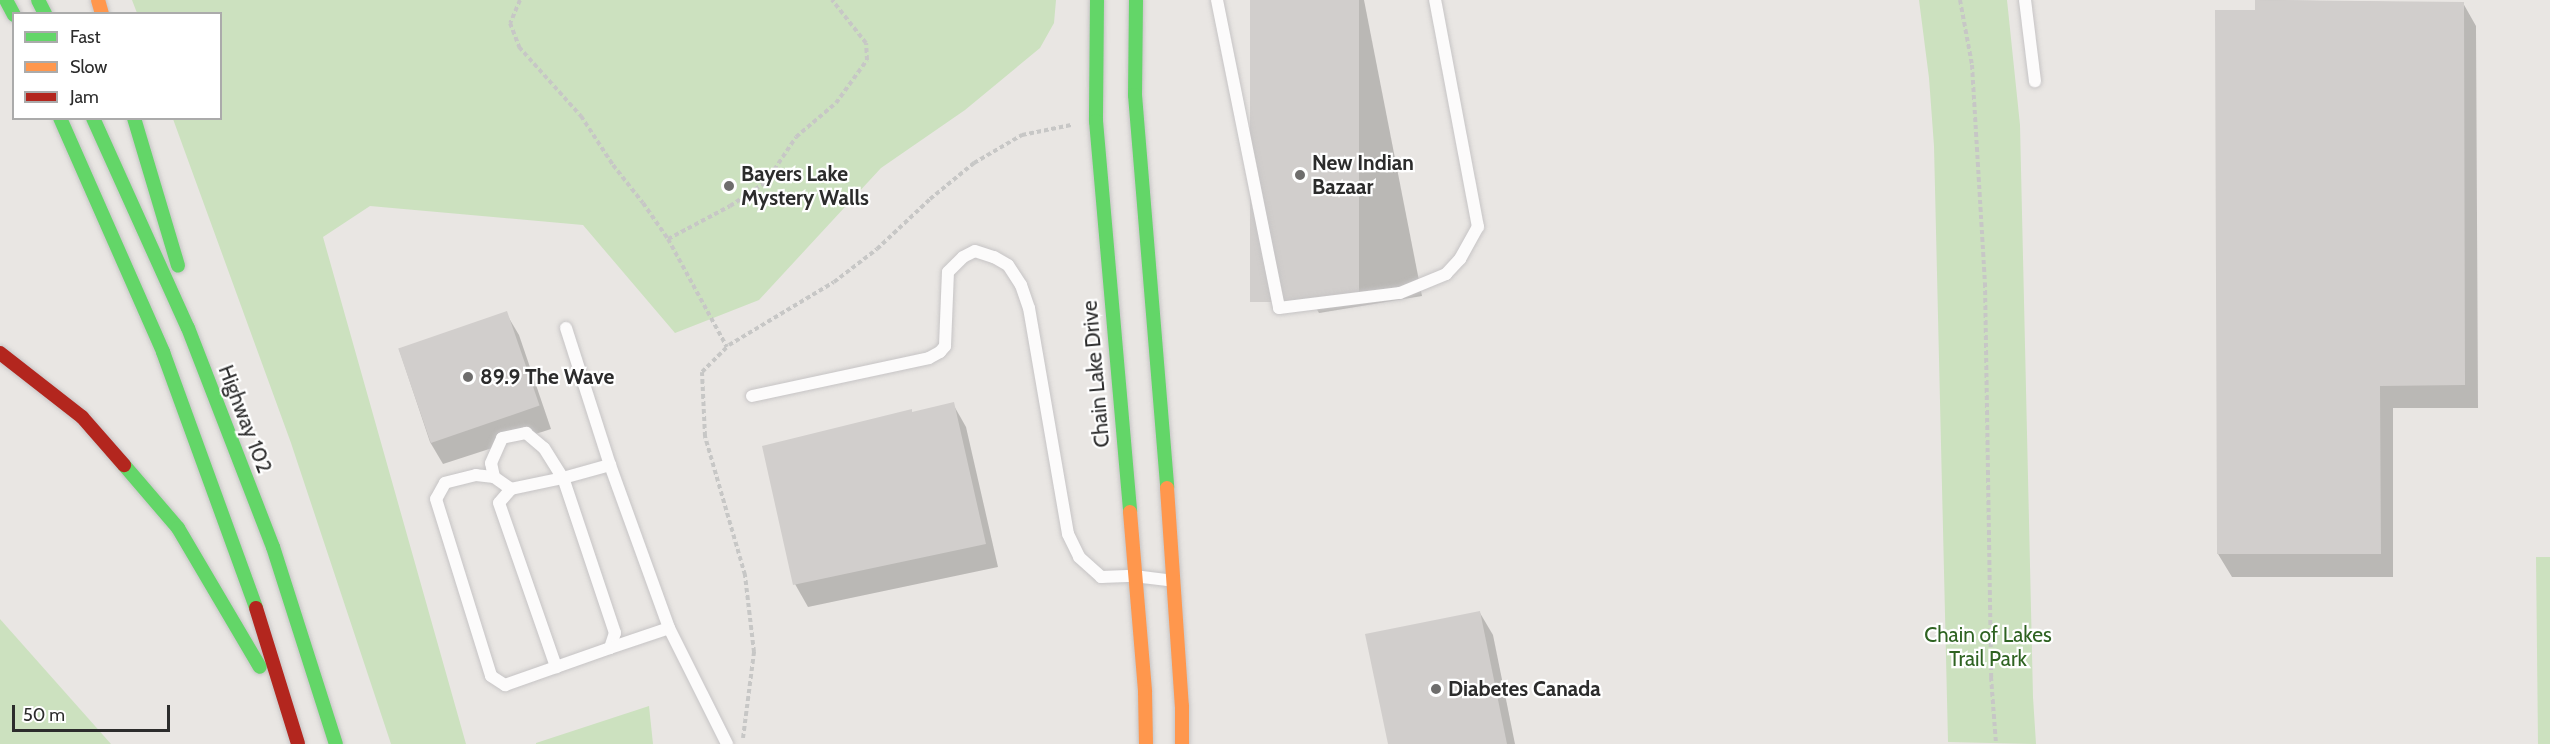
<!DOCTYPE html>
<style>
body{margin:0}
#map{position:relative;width:2550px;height:744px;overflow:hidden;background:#e9e6e3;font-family:Cabin,sans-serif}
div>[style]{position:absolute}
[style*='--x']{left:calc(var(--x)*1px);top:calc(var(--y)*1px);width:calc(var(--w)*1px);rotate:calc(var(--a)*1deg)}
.green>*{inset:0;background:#cce1bf}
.shadow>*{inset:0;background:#0003}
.building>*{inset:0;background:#d1cecc;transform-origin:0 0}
.path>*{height:4px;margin-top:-2px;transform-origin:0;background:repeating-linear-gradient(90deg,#c7c7c6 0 4.5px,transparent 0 7.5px)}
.roads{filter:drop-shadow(0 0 2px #c6c4c5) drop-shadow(0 0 2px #c6c4c5)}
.lane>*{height:12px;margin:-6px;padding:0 6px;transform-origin:6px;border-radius:6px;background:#fcfbfb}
.fast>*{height:14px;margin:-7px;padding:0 7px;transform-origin:7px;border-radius:7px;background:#63d668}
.slow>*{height:14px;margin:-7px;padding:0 7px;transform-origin:7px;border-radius:7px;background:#ff974d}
.jam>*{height:14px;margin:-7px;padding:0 7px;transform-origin:7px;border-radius:7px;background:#b3261e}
.dots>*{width:16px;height:16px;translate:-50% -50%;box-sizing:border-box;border:3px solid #fff;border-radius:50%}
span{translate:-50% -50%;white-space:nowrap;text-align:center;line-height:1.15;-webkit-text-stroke:4.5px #fff;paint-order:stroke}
.poi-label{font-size:21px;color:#2c2c2c;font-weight:700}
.left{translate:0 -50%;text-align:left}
.street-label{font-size:21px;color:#2c2c2c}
.park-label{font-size:21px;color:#2f6322}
.legend{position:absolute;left:12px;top:12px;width:210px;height:108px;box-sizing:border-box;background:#fff;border:2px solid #ababab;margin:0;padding:8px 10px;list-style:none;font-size:18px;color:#2c2c2c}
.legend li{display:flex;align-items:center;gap:12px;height:30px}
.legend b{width:30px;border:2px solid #ababab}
.scale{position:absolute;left:12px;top:705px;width:158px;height:27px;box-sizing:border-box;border:3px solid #2c2c2c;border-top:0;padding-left:8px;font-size:18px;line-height:21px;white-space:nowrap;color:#2c2c2c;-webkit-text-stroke:4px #fff;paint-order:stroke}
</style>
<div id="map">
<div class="green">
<i style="clip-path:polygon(132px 0,1056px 0,1054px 23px,1040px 48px,965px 110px,881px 168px,759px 300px,675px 333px,583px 225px,370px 206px,323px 237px,466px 744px,391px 744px,291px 443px,173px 119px,220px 118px,220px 14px,137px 13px)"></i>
<i style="clip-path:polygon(1919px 0,2007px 0,2020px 125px,2033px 697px,2036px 744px,1948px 742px,1934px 146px,1929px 78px)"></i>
<i style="clip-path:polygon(2536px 557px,2550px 557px,2550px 744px,2538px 744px)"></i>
<i style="clip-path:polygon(0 619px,111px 744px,0 744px)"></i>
<i style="clip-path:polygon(649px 706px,653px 744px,536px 744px,536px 743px)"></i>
</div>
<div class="shadow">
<i style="clip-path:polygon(1252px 0,1364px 0,1422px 296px,1319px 313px,1309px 296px)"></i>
<i style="clip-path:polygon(2256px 0,2463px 3px,2476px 26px,2478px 408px,2393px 408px,2393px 577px,2232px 577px,2218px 554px,2216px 12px,2256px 11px)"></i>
<i style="clip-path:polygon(506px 313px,519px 335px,551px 429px,443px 464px,430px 442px,399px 349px)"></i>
<i style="clip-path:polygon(953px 404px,966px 427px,998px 567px,808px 607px,795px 584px,913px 413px)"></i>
<i style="clip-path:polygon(1480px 613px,1493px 635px,1515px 744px,1389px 744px)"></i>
</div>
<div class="building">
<i style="left:1250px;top:0;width:109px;height:302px"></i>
<i style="clip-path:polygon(2255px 0,2464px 2px,2465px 385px,2380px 386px,2381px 554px,2217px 554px,2215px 10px,2255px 10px)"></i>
<i style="left:507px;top:311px;width:100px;height:115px;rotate:71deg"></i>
<i style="clip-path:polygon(954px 402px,986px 544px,793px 585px,762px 446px,912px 409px,912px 412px)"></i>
<i style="clip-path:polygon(1480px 611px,1507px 744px,1388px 744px,1365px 634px)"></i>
</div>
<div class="path">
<i style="--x:520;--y:0;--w:25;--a:113"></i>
<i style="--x:510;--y:23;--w:26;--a:69"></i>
<i style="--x:519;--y:47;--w:93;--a:48.1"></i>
<i style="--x:581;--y:116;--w:59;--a:56.9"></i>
<i style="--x:613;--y:165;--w:48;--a:51.7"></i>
<i style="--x:643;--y:203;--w:44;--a:55.2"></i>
<i style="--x:668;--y:239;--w:123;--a:61.4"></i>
<i style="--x:1960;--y:0;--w:66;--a:79.5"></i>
<i style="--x:1972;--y:65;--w:218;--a:86.6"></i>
<i style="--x:1985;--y:283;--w:394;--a:89.1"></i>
<i style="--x:1991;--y:677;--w:67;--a:85.7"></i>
<i style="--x:668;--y:239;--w:70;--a:-28"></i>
<i style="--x:730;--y:206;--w:43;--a:-33.7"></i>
<i style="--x:766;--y:182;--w:54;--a:-56.3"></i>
<i style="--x:796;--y:137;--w:52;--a:-40.4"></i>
<i style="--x:836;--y:103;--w:53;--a:-54.2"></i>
<i style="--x:867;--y:60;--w:17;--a:-93"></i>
<i style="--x:866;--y:43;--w:55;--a:-128.3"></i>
<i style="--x:743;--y:738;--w:87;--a:-82.7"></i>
<i style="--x:754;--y:652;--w:78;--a:-96.7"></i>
<i style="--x:745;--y:575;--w:145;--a:-106.1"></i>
<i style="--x:705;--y:436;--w:64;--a:-92.7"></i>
<i style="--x:702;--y:372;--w:38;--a:-45"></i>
<i style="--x:729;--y:345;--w:122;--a:-31"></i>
<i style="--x:834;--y:282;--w:54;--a:-37.5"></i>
<i style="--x:877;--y:249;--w:73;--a:-43.3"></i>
<i style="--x:930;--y:199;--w:57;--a:-39.3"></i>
<i style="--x:974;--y:163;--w:56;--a:-30.3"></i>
<i style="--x:1022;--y:135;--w:50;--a:-11.5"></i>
</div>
<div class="roads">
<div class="lane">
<i style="--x:1217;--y:0;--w:314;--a:78.6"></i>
<i style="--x:1279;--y:308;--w:122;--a:-7.1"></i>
<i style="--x:1400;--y:293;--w:50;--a:-22.4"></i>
<i style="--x:1446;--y:274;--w:21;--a:-47"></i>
<i style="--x:1460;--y:259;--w:37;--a:-61"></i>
<i style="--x:1478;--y:227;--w:231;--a:-100.7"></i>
<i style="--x:2025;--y:0;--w:82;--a:83"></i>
<i style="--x:566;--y:328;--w:144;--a:72.2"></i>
<i style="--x:610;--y:465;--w:173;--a:70.1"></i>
<i style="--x:669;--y:628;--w:130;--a:63.4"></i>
<i style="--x:752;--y:396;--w:181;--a:-12.1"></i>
<i style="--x:929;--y:358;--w:13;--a:-29"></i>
<i style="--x:940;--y:352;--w:8;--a:-50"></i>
<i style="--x:945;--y:346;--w:74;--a:-87.7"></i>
<i style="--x:948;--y:272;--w:21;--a:-45"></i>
<i style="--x:963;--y:257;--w:13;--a:-27"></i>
<i style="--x:975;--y:251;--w:20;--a:18"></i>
<i style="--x:994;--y:257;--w:16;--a:30"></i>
<i style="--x:1008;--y:265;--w:24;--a:57"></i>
<i style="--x:1021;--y:285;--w:24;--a:71"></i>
<i style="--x:1029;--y:308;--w:229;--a:80.2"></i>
<i style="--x:1068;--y:534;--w:25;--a:64"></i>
<i style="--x:1079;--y:557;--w:30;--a:42"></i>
<i style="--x:1101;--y:577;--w:33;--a:-2"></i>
<i style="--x:1134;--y:576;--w:38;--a:7"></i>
<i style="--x:494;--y:477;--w:18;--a:-174"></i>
<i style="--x:476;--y:475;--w:32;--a:166"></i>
<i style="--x:445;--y:483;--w:18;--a:119"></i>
<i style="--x:436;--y:499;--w:185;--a:72.7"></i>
<i style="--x:491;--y:676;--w:17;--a:33"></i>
<i style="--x:505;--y:685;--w:111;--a:-19.4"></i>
<i style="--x:610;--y:648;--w:16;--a:-72"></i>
<i style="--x:615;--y:633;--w:163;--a:-108.5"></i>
<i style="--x:563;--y:478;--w:53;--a:168.1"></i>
<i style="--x:511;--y:489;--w:21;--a:-145"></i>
<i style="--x:494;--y:477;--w:14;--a:-102"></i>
<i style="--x:491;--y:463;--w:27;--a:-66"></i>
<i style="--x:502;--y:438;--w:25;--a:-12"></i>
<i style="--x:526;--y:433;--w:23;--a:40"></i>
<i style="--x:544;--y:448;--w:36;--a:58"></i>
<i style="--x:563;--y:478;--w:49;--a:-15.5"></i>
<i style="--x:511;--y:489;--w:18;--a:131"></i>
<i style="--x:499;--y:503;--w:174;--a:70.8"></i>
<i style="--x:610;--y:648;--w:62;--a:-18.7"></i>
</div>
<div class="fast">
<i style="--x:6;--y:0;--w:17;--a:62"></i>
<i style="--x:38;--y:0;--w:16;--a:63"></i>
<i style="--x:1097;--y:0;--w:121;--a:90.5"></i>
<i style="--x:1096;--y:121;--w:392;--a:85"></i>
<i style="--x:1136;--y:0;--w:95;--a:90.6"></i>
<i style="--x:1135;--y:95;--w:394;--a:85.3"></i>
<i style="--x:60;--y:118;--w:256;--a:66.2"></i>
<i style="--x:163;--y:352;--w:272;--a:70"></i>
<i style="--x:93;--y:118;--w:230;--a:65.7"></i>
<i style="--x:188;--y:328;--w:235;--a:68.8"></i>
<i style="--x:273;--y:547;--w:207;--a:72.3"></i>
<i style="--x:134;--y:118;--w:154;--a:73.4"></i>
<i style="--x:124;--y:465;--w:83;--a:49.4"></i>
<i style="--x:178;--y:528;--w:161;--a:59.5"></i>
</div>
<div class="slow">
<i style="--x:98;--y:0;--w:15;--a:74"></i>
<i style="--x:1167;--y:488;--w:219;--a:86.1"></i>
<i style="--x:1182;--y:706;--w:38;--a:90"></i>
<i style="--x:1130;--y:512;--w:181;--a:85.2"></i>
<i style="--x:1145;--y:692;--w:52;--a:88.9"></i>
</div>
<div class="jam">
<i style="--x:0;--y:353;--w:104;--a:38"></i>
<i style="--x:82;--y:417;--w:64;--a:48.8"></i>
<i style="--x:256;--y:608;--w:142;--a:72.8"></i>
</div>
</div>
<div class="dots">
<i style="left:1300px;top:175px;background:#6e6d6c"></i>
<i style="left:729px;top:186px;background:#6e6d6c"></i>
<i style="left:468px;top:377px;background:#6e6d6c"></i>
<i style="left:1436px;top:689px;background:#6e6d6c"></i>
</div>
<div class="poi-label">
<span class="left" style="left:1312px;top:175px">New Indian<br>Bazaar</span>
<span class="left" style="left:741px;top:186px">Bayers Lake<br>Mystery Walls</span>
<span class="left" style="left:480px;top:377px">89.9 The Wave</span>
<span class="left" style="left:1448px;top:689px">Diabetes Canada</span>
</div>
<div class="street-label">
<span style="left:1096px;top:374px;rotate:-95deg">Chain Lake Drive</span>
<span style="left:245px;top:419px;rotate:69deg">Highway 102</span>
</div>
<div class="park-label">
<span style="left:1988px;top:647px">Chain of Lakes<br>Trail Park</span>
</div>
<ul class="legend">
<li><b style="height:8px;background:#63d668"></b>Fast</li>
<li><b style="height:8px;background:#ff974d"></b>Slow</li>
<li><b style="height:8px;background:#b3261e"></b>Jam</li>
</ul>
<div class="scale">50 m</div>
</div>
